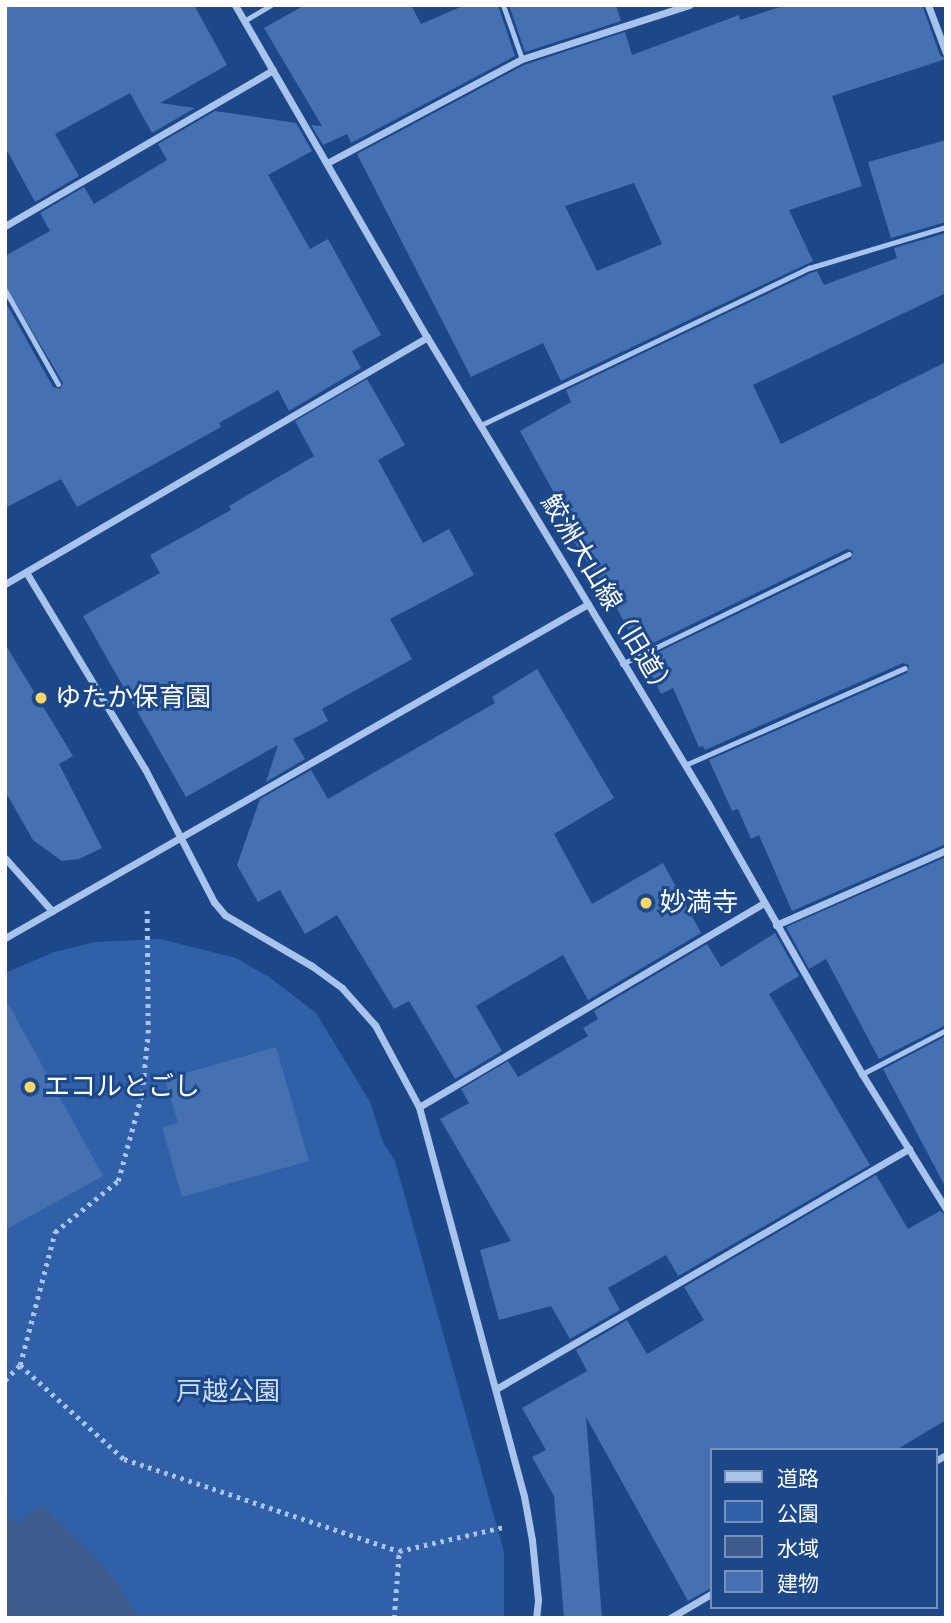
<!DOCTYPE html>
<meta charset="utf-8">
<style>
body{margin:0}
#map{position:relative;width:951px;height:1623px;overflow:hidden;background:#1c488a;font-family:Cabin,"Noto Sans JP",sans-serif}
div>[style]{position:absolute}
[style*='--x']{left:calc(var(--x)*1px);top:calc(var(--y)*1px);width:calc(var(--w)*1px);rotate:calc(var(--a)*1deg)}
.green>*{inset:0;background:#3061a8}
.water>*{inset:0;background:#3d5c8d}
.building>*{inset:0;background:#4571b2}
.path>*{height:4.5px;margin-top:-2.25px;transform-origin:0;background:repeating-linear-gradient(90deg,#a8c4ec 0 3.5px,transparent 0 8.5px)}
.lane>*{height:5px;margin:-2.5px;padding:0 2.5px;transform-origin:2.5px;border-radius:2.5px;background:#a8c4ec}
.street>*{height:7px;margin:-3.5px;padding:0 3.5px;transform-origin:3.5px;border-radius:3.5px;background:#a8c4ec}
.dots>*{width:19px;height:19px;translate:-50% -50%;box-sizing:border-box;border:4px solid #1c488a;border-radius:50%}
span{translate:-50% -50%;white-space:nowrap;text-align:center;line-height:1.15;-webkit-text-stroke:6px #1c488a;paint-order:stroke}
.street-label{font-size:26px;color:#fff}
.poi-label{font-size:26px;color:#fff}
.left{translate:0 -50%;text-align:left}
.park-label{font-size:26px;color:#cddff9}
.frame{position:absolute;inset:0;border:7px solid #fff;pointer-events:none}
.legend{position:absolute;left:710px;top:1448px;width:228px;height:161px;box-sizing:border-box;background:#1c488a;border:2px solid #7791b9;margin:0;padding:9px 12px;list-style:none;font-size:21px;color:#fff}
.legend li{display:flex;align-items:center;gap:14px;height:35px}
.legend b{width:35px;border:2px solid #7791b9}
</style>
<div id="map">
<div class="green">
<i style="clip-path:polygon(160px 939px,236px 958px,269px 977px,316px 1013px,370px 1102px,383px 1142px,395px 1161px,504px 1552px,504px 1618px,5px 1618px,5px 973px,54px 952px,96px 942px)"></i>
</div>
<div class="water">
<i style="clip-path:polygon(41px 1505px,105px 1567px,140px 1618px,5px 1618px,5px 1516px,17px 1522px)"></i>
</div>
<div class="building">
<i style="clip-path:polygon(5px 5px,194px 5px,227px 65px,160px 103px,195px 108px,152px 133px,130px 93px,55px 134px,79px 176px,35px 202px,5px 147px)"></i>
<i style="clip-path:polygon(305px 5px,411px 5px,421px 24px,465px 5px,498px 5px,515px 56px,351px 143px,347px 134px,323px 145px,311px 125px,322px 126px,264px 28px)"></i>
<i style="clip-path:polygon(509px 5px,616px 5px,621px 21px,525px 52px)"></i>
<i style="clip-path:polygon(evenodd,786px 5px,922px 5px,940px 55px,946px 59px,832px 96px,862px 186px,789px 210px,813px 261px,561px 381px,543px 343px,471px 377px,357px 154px,524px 65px,625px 32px,632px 55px,739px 15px,740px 20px,786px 5px,634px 183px,662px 244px,597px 271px,565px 206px,634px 183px)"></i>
<i style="clip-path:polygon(215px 111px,296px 123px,312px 151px,268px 175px,310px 249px,328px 239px,381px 335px,352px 351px,361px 368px,289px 411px,278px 390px,219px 423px,221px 427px,77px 507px,61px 479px,5px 508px,5px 301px,53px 387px,60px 389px,63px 383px,5px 285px,5px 256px,50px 231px,40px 213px,84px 187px,94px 204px,167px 160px,158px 144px)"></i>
<i style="clip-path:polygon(946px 140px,946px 222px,891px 238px,868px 162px)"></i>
<i style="clip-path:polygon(946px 233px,946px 293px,753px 385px,781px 444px,946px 362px,946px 844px,792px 911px,759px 835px,751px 839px,738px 809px,732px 811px,709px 760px,907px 673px,909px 665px,903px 663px,705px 750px,703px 746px,699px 747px,673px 688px,661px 694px,644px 659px,851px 559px,853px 551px,847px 549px,639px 650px,613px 601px,571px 537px,555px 506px,560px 504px,520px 431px,571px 402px,566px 390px,811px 273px,817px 271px,824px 285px,897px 258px,894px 248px)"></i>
<i style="clip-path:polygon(367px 379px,405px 445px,378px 460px,423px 543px,449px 529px,474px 575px,390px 619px,412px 659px,322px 709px,328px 721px,293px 739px,305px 759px,266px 782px,278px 745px,186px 797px,83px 616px,160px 573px,150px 555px,231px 510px,229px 506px,314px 456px,295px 421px)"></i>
<i style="clip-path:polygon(5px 644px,73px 756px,59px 764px,102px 848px,79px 859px,62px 861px,33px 840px,5px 791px)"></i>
<i style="clip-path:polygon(537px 669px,614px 798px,554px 834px,592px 904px,663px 863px,701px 933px,588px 1000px,563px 955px,476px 1006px,502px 1051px,455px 1079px,409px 1001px,394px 1009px,337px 915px,305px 934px,280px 890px,258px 902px,237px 865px,260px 799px,311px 770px,328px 799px,495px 703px,492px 697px)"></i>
<i style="clip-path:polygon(946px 857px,946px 1025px,879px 1059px,826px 959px,809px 969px,786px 927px)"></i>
<i style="clip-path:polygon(775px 933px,799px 976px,769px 994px,870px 1165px,678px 1276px,666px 1255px,608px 1288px,620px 1310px,570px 1339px,551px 1306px,499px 1320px,480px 1250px,511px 1241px,440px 1119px,469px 1103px,461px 1089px,508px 1061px,518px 1077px,588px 1036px,583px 1028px,598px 1019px,594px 1011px,707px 944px,721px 967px)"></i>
<i style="clip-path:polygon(5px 998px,103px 1176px,5px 1230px)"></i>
<i style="clip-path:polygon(946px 1036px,946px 1188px,883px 1069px)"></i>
<i style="clip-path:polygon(276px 1047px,309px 1161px,182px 1197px,162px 1127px,178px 1123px,165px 1079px)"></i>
<i style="clip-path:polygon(876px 1175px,908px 1229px,940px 1211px,946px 1215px,946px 1420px,896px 1450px,711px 1450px,711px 1588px,688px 1601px,586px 1417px,602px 1618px,564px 1618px,554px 1496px,532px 1457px,546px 1450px,522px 1408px,587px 1371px,576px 1350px,627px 1320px,647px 1354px,704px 1320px,684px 1287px)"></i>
</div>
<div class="path">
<i style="--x:20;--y:1365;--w:140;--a:42.1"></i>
<i style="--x:124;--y:1459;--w:290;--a:18.5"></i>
<i style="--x:399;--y:1551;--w:108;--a:-12.9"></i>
<i style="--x:5;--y:1380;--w:21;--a:-45"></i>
<i style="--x:20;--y:1365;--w:138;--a:-75.3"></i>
<i style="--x:55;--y:1232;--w:81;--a:-39"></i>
<i style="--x:118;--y:1181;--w:91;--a:-74.7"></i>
<i style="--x:142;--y:1093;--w:60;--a:-84.3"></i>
<i style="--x:148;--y:1033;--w:125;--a:-90.5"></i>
<i style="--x:394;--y:1618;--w:67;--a:-85.7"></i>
</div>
<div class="lane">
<i style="--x:503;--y:5;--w:57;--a:70.6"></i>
<i style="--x:244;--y:21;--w:31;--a:-31"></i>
<i style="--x:5;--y:290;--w:108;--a:60.6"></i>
<i style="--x:481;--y:425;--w:364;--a:-25.6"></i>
<i style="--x:809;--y:268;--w:143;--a:-16.7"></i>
<i style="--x:622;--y:664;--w:252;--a:-25.9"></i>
<i style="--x:685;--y:765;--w:240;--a:-23.8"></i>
<i style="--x:862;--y:1074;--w:95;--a:-27.6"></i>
</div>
<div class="street">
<i style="--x:235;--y:5;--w:384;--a:60"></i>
<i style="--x:427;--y:337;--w:544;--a:58.91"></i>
<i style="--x:708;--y:803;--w:312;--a:60.4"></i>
<i style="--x:862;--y:1074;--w:159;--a:58.1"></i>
<i style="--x:928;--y:5;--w:51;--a:69.4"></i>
<i style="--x:327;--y:163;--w:221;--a:-28.1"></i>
<i style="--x:522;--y:59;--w:176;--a:-17.9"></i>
<i style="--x:5;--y:226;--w:310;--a:-30.2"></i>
<i style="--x:26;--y:572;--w:230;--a:58.9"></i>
<i style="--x:145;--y:769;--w:150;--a:62.6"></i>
<i style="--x:214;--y:902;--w:17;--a:50"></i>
<i style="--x:225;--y:915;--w:101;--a:30.4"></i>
<i style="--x:312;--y:966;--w:37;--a:36"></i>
<i style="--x:342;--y:988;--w:50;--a:48.3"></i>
<i style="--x:375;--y:1025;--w:93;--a:61.8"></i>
<i style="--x:419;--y:1107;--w:403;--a:74.9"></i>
<i style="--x:524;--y:1496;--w:45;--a:79.7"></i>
<i style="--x:532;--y:1540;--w:60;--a:84.3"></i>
<i style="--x:538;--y:1600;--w:18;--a:96"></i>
<i style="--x:5;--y:584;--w:489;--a:-30.3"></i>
<i style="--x:5;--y:858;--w:71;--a:48.4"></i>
<i style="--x:776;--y:925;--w:186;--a:-23.8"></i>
<i style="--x:5;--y:938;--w:672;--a:-29.81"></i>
<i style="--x:419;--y:1107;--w:401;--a:-30.6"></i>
<i style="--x:496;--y:1389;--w:478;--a:-30.2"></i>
<i style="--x:935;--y:1461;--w:13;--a:-29"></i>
<i style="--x:670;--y:1618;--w:48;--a:-30.3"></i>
</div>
<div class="dots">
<i style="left:41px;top:698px;background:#fcd765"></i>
<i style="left:646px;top:903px;background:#fcd765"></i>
<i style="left:30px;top:1087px;background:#fcd765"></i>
</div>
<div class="street-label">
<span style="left:608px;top:597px;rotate:59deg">鮫洲大山線（旧道）</span>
</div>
<div class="poi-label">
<span class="left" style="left:55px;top:698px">ゆたか保育園</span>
<span class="left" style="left:660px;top:903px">妙満寺</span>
<span class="left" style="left:44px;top:1087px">エコルとごし</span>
</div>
<div class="park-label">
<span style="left:228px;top:1392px">戸越公園</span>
</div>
<div class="frame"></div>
<ul class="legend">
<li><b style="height:9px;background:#a8c4ec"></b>道路</li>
<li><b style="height:19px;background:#3061a8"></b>公園</li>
<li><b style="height:19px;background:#3d5c8d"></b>水域</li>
<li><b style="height:19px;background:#4571b2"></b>建物</li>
</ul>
</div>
